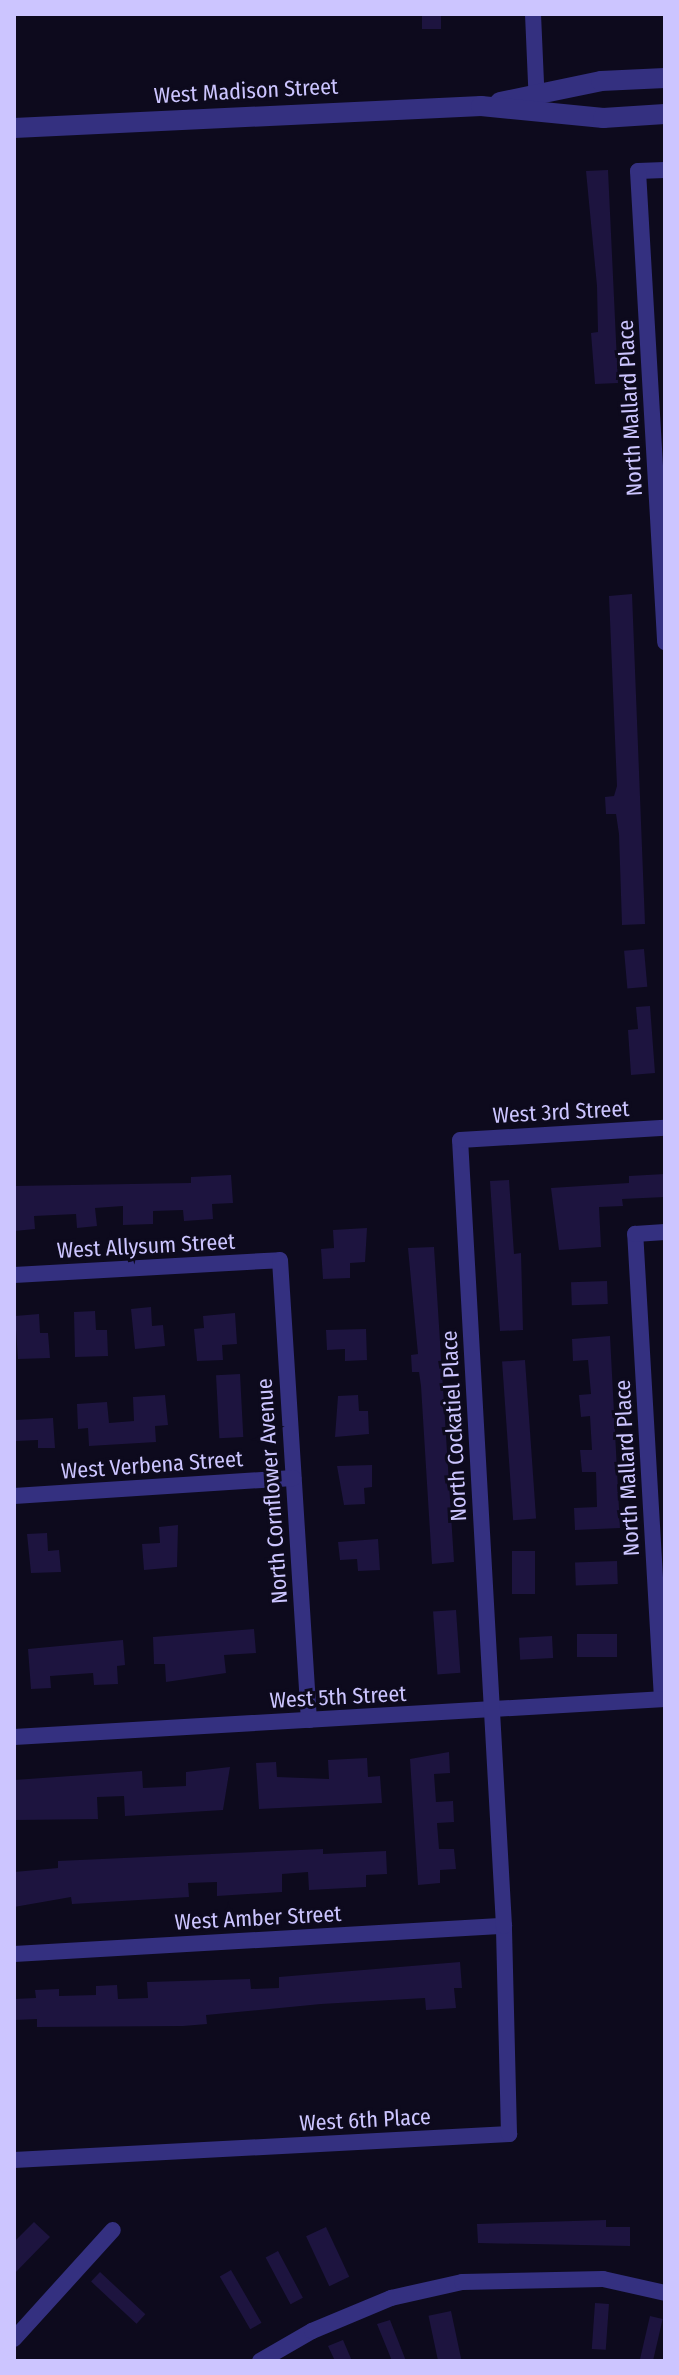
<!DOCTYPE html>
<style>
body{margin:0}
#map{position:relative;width:679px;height:2375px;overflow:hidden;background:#0d0a1d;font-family:"Fira Sans Condensed",sans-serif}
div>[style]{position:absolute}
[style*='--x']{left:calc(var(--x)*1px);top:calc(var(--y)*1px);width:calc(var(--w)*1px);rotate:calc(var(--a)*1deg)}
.building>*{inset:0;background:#1d143f;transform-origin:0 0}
.minor>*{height:16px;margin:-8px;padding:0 8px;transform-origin:8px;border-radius:8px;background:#343080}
.tertiary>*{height:20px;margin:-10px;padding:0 10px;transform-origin:10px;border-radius:10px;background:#343080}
span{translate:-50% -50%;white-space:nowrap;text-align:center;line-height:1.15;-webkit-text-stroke:6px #0d0a1d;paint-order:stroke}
.street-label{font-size:22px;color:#ccc5ff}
.frame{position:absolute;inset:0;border:16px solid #ccc5ff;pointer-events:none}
</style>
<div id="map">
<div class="building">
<i style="left:422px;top:14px;width:19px;height:15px"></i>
<i style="clip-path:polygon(608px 170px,618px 383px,595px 384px,591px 333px,598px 332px,597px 286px,586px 171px)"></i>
<i style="clip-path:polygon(632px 594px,645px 924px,622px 925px,619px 834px,616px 814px,606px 814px,605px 797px,614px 796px,617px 786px,609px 596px)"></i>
<i style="left:644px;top:949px;width:38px;height:20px;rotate:85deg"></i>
<i style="clip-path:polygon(650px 1006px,655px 1073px,631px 1075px,628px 1030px,638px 1029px,636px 1007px)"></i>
<i style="clip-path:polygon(665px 1174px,665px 1197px,622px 1199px,623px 1206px,599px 1207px,601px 1247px,559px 1250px,551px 1188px,629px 1183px,629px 1176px)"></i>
<i style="clip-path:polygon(231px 1175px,233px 1203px,212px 1204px,213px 1219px,184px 1221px,183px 1210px,153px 1211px,153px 1224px,123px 1225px,123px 1206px,95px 1208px,97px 1226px,77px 1228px,76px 1214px,34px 1216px,35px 1229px,14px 1231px,14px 1186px,191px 1183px,191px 1177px)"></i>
<i style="clip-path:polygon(509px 1180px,514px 1254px,521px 1253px,523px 1330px,500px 1331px,490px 1181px)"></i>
<i style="clip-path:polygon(367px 1228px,365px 1262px,350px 1263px,350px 1278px,323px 1279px,321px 1249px,334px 1248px,333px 1230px)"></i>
<i style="clip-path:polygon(434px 1247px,454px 1562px,432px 1564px,421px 1386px,419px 1372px,412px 1372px,411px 1355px,418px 1354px,408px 1248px)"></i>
<i style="left:607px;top:1281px;width:23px;height:36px;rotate:88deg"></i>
<i style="clip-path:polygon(151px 1307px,152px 1326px,163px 1325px,165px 1346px,135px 1349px,131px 1309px)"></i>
<i style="clip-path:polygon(95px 1311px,96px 1330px,107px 1330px,108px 1356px,75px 1357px,74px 1312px)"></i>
<i style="clip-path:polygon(235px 1313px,237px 1344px,222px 1345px,223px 1360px,197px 1361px,194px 1329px,204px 1328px,203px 1316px)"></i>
<i style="clip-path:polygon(39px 1314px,40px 1333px,48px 1333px,50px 1358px,18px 1359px,15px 1316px)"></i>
<i style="clip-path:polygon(366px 1329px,367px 1360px,345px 1361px,345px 1349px,327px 1350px,326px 1330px)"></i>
<i style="clip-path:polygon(610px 1336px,620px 1528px,575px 1530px,574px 1508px,597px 1507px,596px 1472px,582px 1472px,580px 1450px,592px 1450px,590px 1416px,581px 1417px,579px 1395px,591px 1394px,588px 1360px,573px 1361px,572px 1339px)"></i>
<i style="left:525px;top:1360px;width:159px;height:23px;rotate:86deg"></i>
<i style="left:240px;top:1374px;width:63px;height:24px;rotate:87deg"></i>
<i style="clip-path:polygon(165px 1395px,168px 1425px,155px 1426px,156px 1442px,89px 1446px,88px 1428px,78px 1429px,77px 1404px,107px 1402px,109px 1423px,134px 1421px,133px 1397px)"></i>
<i style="clip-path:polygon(358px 1395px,359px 1411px,368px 1411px,369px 1434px,335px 1437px,338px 1396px)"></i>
<i style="clip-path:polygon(53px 1418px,55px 1448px,38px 1448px,38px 1440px,16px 1441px,15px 1420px)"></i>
<i style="clip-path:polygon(372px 1465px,372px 1487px,364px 1488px,365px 1504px,344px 1505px,337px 1466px)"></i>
<i style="clip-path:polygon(178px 1525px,177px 1567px,144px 1570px,142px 1544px,160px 1543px,159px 1527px)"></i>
<i style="clip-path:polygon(47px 1533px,48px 1551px,59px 1550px,61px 1572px,31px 1573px,27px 1534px)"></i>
<i style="clip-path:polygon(378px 1539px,380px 1570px,358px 1571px,357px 1559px,340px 1560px,338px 1542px)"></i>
<i style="left:512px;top:1551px;width:23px;height:43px"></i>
<i style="left:617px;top:1561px;width:23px;height:42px;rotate:88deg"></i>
<i style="left:456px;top:1610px;width:63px;height:23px;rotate:86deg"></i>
<i style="clip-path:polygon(254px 1629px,256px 1653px,224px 1655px,226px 1673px,166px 1682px,165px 1664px,154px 1664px,153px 1637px)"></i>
<i style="left:617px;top:1634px;width:23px;height:40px;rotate:90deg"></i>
<i style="left:552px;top:1636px;width:22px;height:33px;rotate:87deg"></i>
<i style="clip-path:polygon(123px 1640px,125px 1665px,117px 1666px,118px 1684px,94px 1685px,93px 1673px,50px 1676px,51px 1688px,31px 1689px,28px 1649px)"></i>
<i style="clip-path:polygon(449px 1752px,450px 1773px,434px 1774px,436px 1802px,453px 1801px,454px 1822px,437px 1823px,439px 1849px,454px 1849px,456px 1869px,440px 1870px,440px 1883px,418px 1885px,410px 1759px)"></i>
<i style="clip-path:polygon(367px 1758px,368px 1777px,380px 1776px,382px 1803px,259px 1809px,256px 1763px,276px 1762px,277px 1777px,329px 1779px,328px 1760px)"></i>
<i style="clip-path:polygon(230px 1767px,223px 1810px,125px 1816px,124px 1796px,97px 1797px,98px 1819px,14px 1820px,14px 1780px,142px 1771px,143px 1788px,186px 1786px,186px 1772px)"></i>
<i style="clip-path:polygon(323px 1849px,323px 1854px,386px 1851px,387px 1874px,366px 1875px,366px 1887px,309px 1890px,308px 1872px,282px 1874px,282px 1892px,217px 1896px,217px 1882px,188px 1883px,189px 1897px,72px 1904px,71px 1897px,14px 1907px,14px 1872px,58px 1868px,58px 1861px)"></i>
<i style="clip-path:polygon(460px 1962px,462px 1988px,454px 1988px,456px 2008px,426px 2010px,425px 1998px,321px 2004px,206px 2015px,207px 2024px,183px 2026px,37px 2027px,37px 2019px,14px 2020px,14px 1999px,36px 1998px,35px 1990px,59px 1989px,59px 1996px,96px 1995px,96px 1986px,117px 1985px,118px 1999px,148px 1998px,147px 1982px,250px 1979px,251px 1989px,279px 1988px,279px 1977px)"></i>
<i style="clip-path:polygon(606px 2220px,606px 2227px,630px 2227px,630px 2246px,478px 2243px,477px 2224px)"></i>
<i style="clip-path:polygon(34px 2222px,50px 2237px,14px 2274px,14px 2242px)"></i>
<i style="left:326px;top:2227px;width:55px;height:22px;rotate:65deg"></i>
<i style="left:278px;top:2251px;width:53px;height:14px;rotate:62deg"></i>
<i style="left:231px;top:2270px;width:61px;height:13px;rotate:60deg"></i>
<i style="left:100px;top:2272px;width:62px;height:13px;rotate:43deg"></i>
<i style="left:595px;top:2303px;width:14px;height:46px;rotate:4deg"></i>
<i style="left:451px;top:2311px;width:51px;height:23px;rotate:78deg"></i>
<i style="left:650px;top:2316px;width:13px;height:46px;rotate:13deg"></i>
<i style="clip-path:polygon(390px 2320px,406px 2361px,392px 2361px,377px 2324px)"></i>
<i style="clip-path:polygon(343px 2340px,352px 2361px,335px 2361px,328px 2346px)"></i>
</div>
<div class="minor">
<i style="--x:533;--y:14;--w:92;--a:87.5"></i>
<i style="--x:665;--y:170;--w:27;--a:178"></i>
<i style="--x:638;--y:171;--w:472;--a:86.7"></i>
<i style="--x:14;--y:1275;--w:266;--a:-3.2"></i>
<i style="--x:280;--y:1260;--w:461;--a:86.4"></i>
<i style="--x:14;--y:1496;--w:280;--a:-3.7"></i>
<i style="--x:662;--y:1699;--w:466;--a:-93.3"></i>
<i style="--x:635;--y:1234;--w:30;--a:-4"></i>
<i style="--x:14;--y:1737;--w:652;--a:-3.34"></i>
<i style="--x:14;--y:1954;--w:491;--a:-3.3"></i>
<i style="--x:14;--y:2160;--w:496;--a:-3"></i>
<i style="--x:509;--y:2134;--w:208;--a:-91.4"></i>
<i style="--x:504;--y:1926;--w:787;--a:-93.2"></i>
<i style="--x:460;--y:1140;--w:205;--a:-3.4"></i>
<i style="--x:14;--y:2339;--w:147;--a:-47.8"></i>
<i style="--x:260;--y:2361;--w:60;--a:-30"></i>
<i style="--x:312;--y:2331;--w:86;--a:-22.7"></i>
<i style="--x:391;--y:2298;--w:73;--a:-12.7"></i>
<i style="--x:462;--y:2282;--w:141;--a:-1.2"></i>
<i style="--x:603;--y:2279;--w:64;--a:12.7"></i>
</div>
<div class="tertiary">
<i style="--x:500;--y:102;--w:103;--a:-11.7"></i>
<i style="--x:601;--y:81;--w:64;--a:-2.7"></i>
<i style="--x:14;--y:128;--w:468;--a:-2.7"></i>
<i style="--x:481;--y:106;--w:123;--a:5.6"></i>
<i style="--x:603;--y:118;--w:62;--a:-3.7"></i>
</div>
<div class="street-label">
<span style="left:246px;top:91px;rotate:-3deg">West Madison Street</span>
<span style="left:630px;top:408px;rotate:-93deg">North Mallard Place</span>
<span style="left:561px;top:1112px;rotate:-3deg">West 3rd Street</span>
<span style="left:146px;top:1246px;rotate:-3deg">West Allysum Street</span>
<span style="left:454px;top:1426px;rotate:-93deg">North Cockatiel Place</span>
<span style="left:152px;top:1465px;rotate:-4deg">West Verbena Street</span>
<span style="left:627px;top:1468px;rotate:-93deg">North Mallard Place</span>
<span style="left:272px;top:1491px;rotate:-94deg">North Cornflower Avenue</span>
<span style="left:338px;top:1697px;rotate:-3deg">West 5th Street</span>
<span style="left:258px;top:1918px;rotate:-3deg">West Amber Street</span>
<span style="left:365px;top:2120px;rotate:-3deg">West 6th Place</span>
</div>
<div class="frame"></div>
</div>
